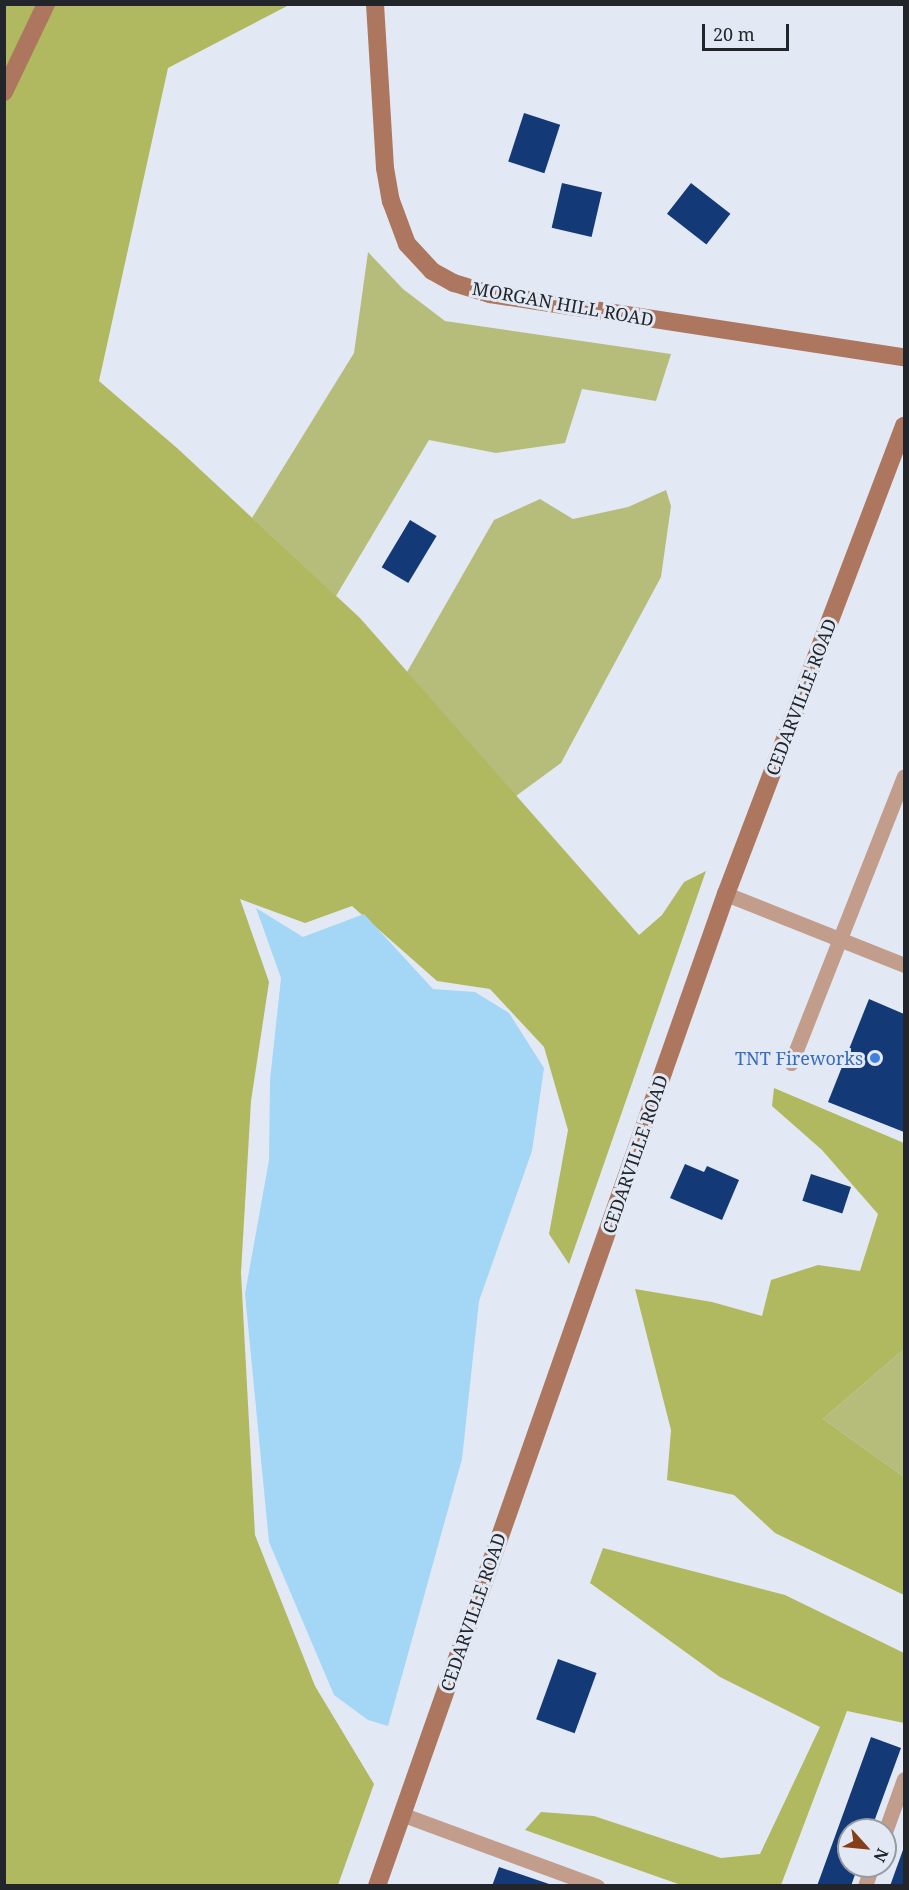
<!DOCTYPE html>
<style>
body{margin:0}
#map{position:relative;width:909px;height:1890px;overflow:hidden;background:#e3e9f4;font-family:"Noto Serif",serif}
div>[style]{position:absolute}
[style*='--x']{left:calc(var(--x)*1px);top:calc(var(--y)*1px);width:calc(var(--w)*1px);rotate:calc(var(--a)*1deg)}
.green>*{inset:0;background:#b6bd7a}
.forest>*{inset:0;background:#b0b860}
.water>*{inset:0;background:#a4d6f5}
.building>*{inset:0;background:#133976;transform-origin:0 0}
.lane>*{height:15px;margin:-7.5px;padding:0 7.5px;transform-origin:7.5px;border-radius:7.5px;background:#c29d8c}
.secondary>*{height:18px;margin:-9px;padding:0 9px;transform-origin:9px;border-radius:9px;background:#ac775e}
.dots>*{width:16px;height:16px;translate:-50% -50%;box-sizing:border-box;border:3px solid #e3e9f4;border-radius:50%}
span{translate:-50% -50%;white-space:nowrap;text-align:center;line-height:1.15;-webkit-text-stroke:6px #e3e9f4;paint-order:stroke}
.street-label{font-size:18px;color:#222529}
.shop-label{font-size:18px;color:#366cbe}
.right{translate:-100% -50%;text-align:right}
.frame{position:absolute;inset:0;border:6px solid #222529;pointer-events:none}
.north{position:absolute;left:837px;top:1818px;width:60px;height:60px;box-sizing:border-box;background:#e3e9f4;border:2px solid #969ba3;border-radius:50%;rotate:117deg;font-size:16px;font-weight:700;line-height:24px;text-align:center;color:#222529}
.north::after{content:'';display:block;margin:auto;width:21px;height:27px;background:#843f18;clip-path:polygon(50% 0,100% 100%,50% 72%,0 100%)}
.scale{position:absolute;left:702px;top:24px;width:87px;height:27px;box-sizing:border-box;border:3px solid #222529;border-top:0;padding-left:8px;font-size:18px;line-height:21px;white-space:nowrap;color:#222529;-webkit-text-stroke:4px #e3e9f4;paint-order:stroke}
</style>
<div id="map">
<div class="green">
<i style="clip-path:polygon(368px 252px,403px 289px,445px 321px,671px 354px,656px 401px,582px 389px,565px 443px,496px 453px,429px 440px,336px 596px,252px 518px,354px 353px)"></i>
<i style="clip-path:polygon(666px 490px,671px 506px,661px 577px,561px 763px,516px 796px,407px 672px,494px 520px,540px 499px,573px 519px,628px 507px)"></i>
<i style="clip-path:polygon(904px 1349px,904px 1477px,823px 1419px)"></i>
</div>
<div class="forest">
<i style="clip-path:polygon(5px 5px,289px 5px,168px 68px,99px 381px,177px 448px,360px 618px,639px 935px,662px 915px,684px 882px,706px 871px,569px 1264px,549px 1234px,568px 1130px,544px 1047px,490px 989px,437px 981px,352px 906px,305px 923px,240px 899px,269px 982px,251px 1101px,241px 1273px,255px 1535px,315px 1686px,374px 1784px,338px 1885px,5px 1886px)"></i>
<i style="clip-path:polygon(774px 1088px,904px 1143px,904px 1349px,823px 1419px,904px 1477px,904px 1595px,775px 1533px,734px 1495px,667px 1480px,671px 1430px,635px 1289px,712px 1302px,762px 1316px,771px 1280px,818px 1265px,860px 1271px,878px 1214px,822px 1150px,772px 1106px)"></i>
<i style="clip-path:polygon(603px 1548px,785px 1595px,904px 1653px,904px 1723px,847px 1711px,781px 1885px,681px 1885px,525px 1830px,541px 1812px,594px 1816px,721px 1858px,760px 1854px,820px 1727px,720px 1677px,590px 1583px)"></i>
</div>
<div class="water">
<i style="clip-path:polygon(256px 908px,303px 937px,364px 914px,433px 989px,475px 992px,509px 1013px,544px 1068px,532px 1151px,479px 1301px,462px 1459px,388px 1726px,368px 1720px,334px 1695px,269px 1542px,245px 1294px,269px 1160px,270px 1080px,281px 978px)"></i>
</div>
<div class="building">
<i style="left:524px;top:113px;width:38px;height:51px;rotate:18deg"></i>
<i style="left:562px;top:183px;width:41px;height:46px;rotate:13deg"></i>
<i style="left:691px;top:183px;width:50px;height:39px;rotate:38deg"></i>
<i style="left:410px;top:520px;width:31px;height:55px;rotate:31deg"></i>
<i style="clip-path:polygon(869px 999px,904px 1014px,904px 1132px,828px 1102px)"></i>
<i style="clip-path:polygon(685px 1164px,704px 1172px,707px 1166px,739px 1180px,722px 1220px,670px 1198px)"></i>
<i style="left:811px;top:1174px;width:42px;height:28px;rotate:18deg"></i>
<i style="left:558px;top:1659px;width:41px;height:64px;rotate:20deg"></i>
<i style="clip-path:polygon(871px 1737px,901px 1748px,871px 1830px,849px 1830px,849px 1866px,858px 1866px,851px 1886px,817px 1886px)"></i>
<i style="clip-path:polygon(904px 1847px,904px 1886px,890px 1886px)"></i>
<i style="clip-path:polygon(499px 1867px,552px 1885px,552px 1886px,492px 1886px)"></i>
</div>
<div class="lane">
<i style="--x:726;--y:894;--w:192;--a:21.7"></i>
<i style="--x:791;--y:1063;--w:308;--a:-68.5"></i>
<i style="--x:401;--y:1814;--w:209;--a:20.2"></i>
<i style="--x:885;--y:1832;--w:56;--a:-70.3"></i>
<i style="--x:865;--y:1886;--w:21;--a:-71"></i>
</div>
<div class="secondary">
<i style="--x:375;--y:4;--w:164;--a:86.5"></i>
<i style="--x:385;--y:168;--w:34;--a:80"></i>
<i style="--x:391;--y:201;--w:46;--a:69.6"></i>
<i style="--x:407;--y:244;--w:37;--a:47"></i>
<i style="--x:432;--y:271;--w:25;--a:29"></i>
<i style="--x:454;--y:283;--w:38;--a:17"></i>
<i style="--x:490;--y:294;--w:419;--a:8.7"></i>
<i style="--x:4;--y:92;--w:98;--a:-64.5"></i>
<i style="--x:377;--y:1886;--w:1052;--a:-70.62"></i>
<i style="--x:726;--y:894;--w:501;--a:-69.18"></i>
</div>
<div class="dots">
<i style="left:875px;top:1058px;background:#3f7fe0"></i>
</div>
<div class="street-label">
<span style="left:563px;top:304px;rotate:10deg">MORGAN HILL ROAD</span>
<span style="left:801px;top:697px;rotate:-69deg">CEDARVILLE ROAD</span>
<span style="left:635px;top:1154px;rotate:-71deg">CEDARVILLE ROAD</span>
<span style="left:473px;top:1612px;rotate:-71deg">CEDARVILLE ROAD</span>
</div>
<div class="shop-label">
<span class="right" style="left:863px;top:1058px">TNT Fireworks</span>
</div>
<div class="frame"></div>
<div class="north">N</div>
<div class="scale">20 m</div>
</div>
